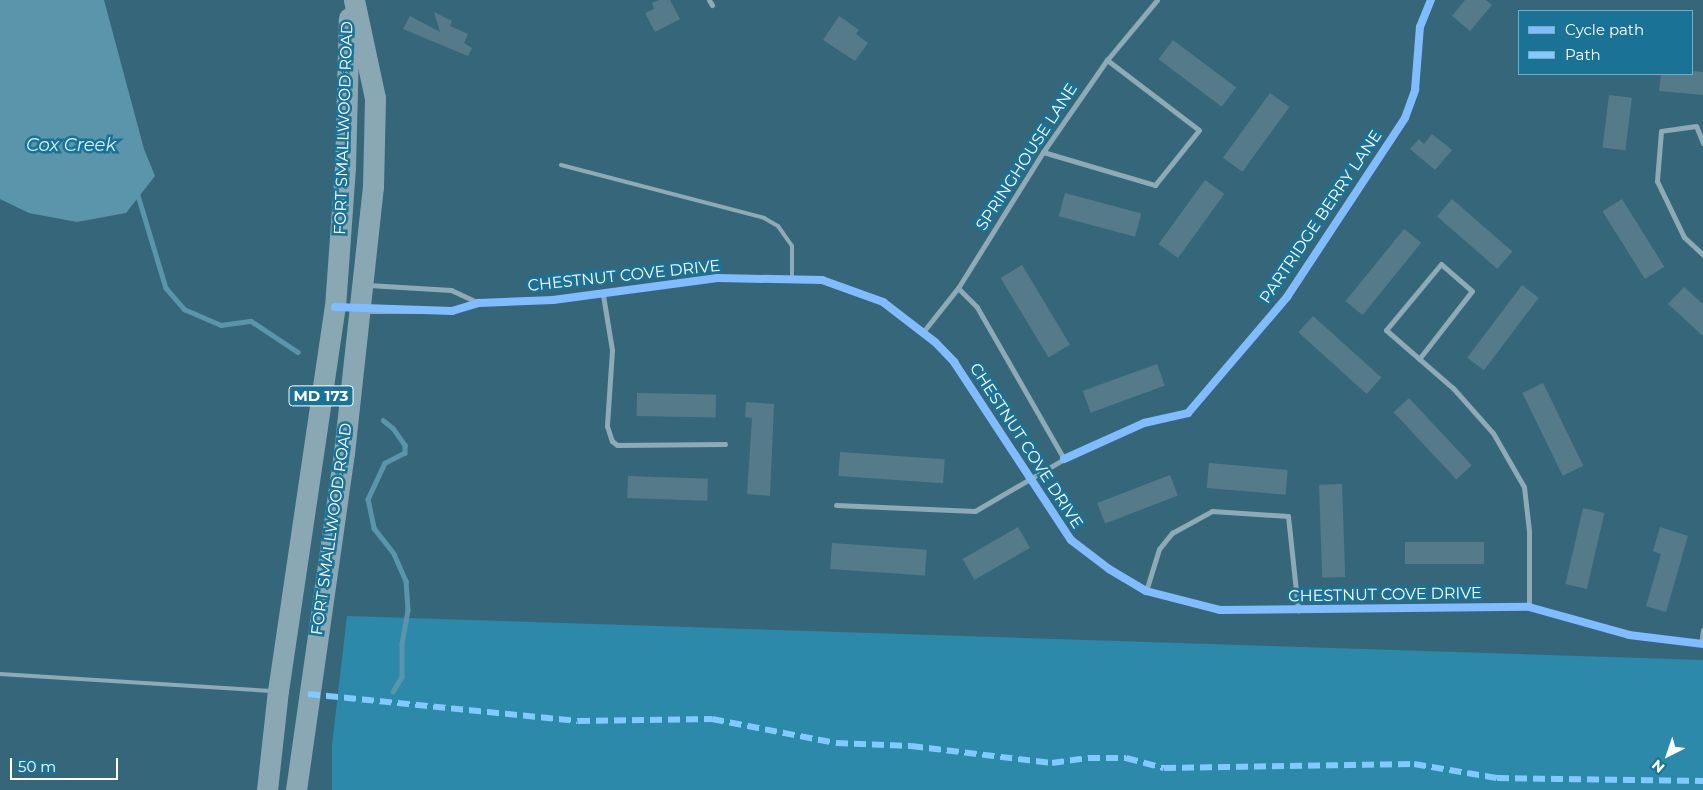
<!DOCTYPE html>
<style>
body{margin:0}
#map{position:relative;width:1703px;height:790px;overflow:hidden;background:#36667a;font-family:Montserrat,sans-serif}
div>[style]{position:absolute}
[style*='--x']{left:calc(var(--x)*1px);top:calc(var(--y)*1px);width:calc(var(--w)*1px);rotate:calc(var(--a)*1deg)}
.green>*{inset:0;background:#2c89aa}
.water>*{inset:0;background:#5a95ab}
.stream>*{height:4.5px;margin:-2.25px;padding:0 2.25px;transform-origin:2.25px;border-radius:2.25px;background:#5a95ab}
.building>*{inset:0;background:#557b8a;transform-origin:0 0}
.lane>*{height:4px;margin:-2px;padding:0 2px;transform-origin:2px;border-radius:2px;background:#8daab6}
.street>*{height:5px;margin:-2.5px;padding:0 2.5px;transform-origin:2.5px;border-radius:2.5px;background:#8daab6}
.primary>*{height:21px;margin:-10.5px;padding:0 10.5px;transform-origin:10.5px;border-radius:10.5px;background:#8aa7b4}
.quiet>*{height:6px;margin-top:-3px;transform-origin:0;background:repeating-linear-gradient(90deg,#80caff 0 12px,transparent 0 18px)}
.cycleway>*{height:8px;margin:-4px;padding:0 4px;transform-origin:4px;border-radius:4px;background:#80bcff}
span{translate:-50% -50%;white-space:nowrap;text-align:center;line-height:1.15;-webkit-text-stroke:5px #1a7396;paint-order:stroke}
.shield-label span{padding:1px 4px;background:#1a7396;border:1px solid;border-radius:4px;-webkit-text-stroke-width:0}
.shield-label{font-size:15px;color:#fff;font-weight:700}
.street-label{font-size:16px;color:#fff}
.water-label{font-size:18px;color:#d5f1fa;font-style:italic}
.legend{position:absolute;left:1518px;top:10px;width:175px;height:65px;box-sizing:border-box;background:#1a7396;border:1px solid #76abc0;margin:0;padding:6px 9px;list-style:none;font-size:15px;color:#fff}
.legend li{display:flex;align-items:center;gap:10px;height:25px}
.legend b{width:25px;border:1px solid #76abc0}
.north{position:absolute;left:1643px;top:730px;width:50px;height:50px;-webkit-text-stroke:4px #1a7396;paint-order:stroke;rotate:221deg;font-size:14px;font-weight:700;line-height:20px;text-align:center;color:#fff}
.north::after{content:'';display:block;margin:auto;width:18px;height:22px;background:#fff;clip-path:polygon(50% 0,100% 100%,50% 72%,0 100%)}
.scale{position:absolute;left:10px;top:758px;width:108px;height:22px;box-sizing:border-box;border:2px solid #fff;border-top:0;padding-left:6px;font-size:15px;line-height:18px;white-space:nowrap;color:#fff;-webkit-text-stroke:4px #1a7396;paint-order:stroke}
</style>
<div id="map">
<div class="green">
<i style="clip-path:polygon(347px 616px,1703px 660px,1703px 790px,332px 790px,332px 745px)"></i>
</div>
<div class="water">
<i style="clip-path:polygon(0 0,104px 0,144px 149px,155px 176px,126px 213px,77px 222px,29px 213px,0 199px)"></i>
</div>
<div class="stream">
<i style="--x:137;--y:192;--w:100;--a:73.2"></i>
<i style="--x:166;--y:288;--w:28;--a:49"></i>
<i style="--x:184;--y:309;--w:40;--a:23.4"></i>
<i style="--x:221;--y:325;--w:30;--a:-8"></i>
<i style="--x:251;--y:321;--w:56;--a:33.4"></i>
<i style="--x:383;--y:420;--w:13;--a:39"></i>
<i style="--x:393;--y:428;--w:21;--a:55"></i>
<i style="--x:405;--y:445;--w:8;--a:90"></i>
<i style="--x:405;--y:453;--w:22;--a:153"></i>
<i style="--x:385;--y:463;--w:40;--a:115"></i>
<i style="--x:368;--y:499;--w:30;--a:78"></i>
<i style="--x:374;--y:528;--w:33;--a:52"></i>
<i style="--x:394;--y:554;--w:30;--a:66"></i>
<i style="--x:406;--y:581;--w:29;--a:86"></i>
<i style="--x:408;--y:610;--w:35;--a:100"></i>
<i style="--x:402;--y:644;--w:33;--a:90"></i>
<i style="--x:402;--y:677;--w:17;--a:121"></i>
</div>
<div class="building">
<i style="clip-path:polygon(659px 0,670px 0,680px 19px,655px 32px,645px 13px,654px 9px,652px 3px)"></i>
<i style="clip-path:polygon(1465px 0,1486px 0,1492px 5px,1470px 31px,1452px 16px)"></i>
<i style="clip-path:polygon(434px 12px,452px 21px,450px 26px,468px 34px,464px 43px,472px 48px,468px 56px,403px 29px,410px 16px,440px 32px)"></i>
<i style="clip-path:polygon(839px 16px,859px 30px,856px 34px,868px 43px,855px 61px,823px 40px)"></i>
<i style="left:1173px;top:40px;width:79px;height:24px;rotate:37deg"></i>
<i style="clip-path:polygon(1692px 71px,1703px 72px,1703px 95px,1659px 91px,1661px 74px)"></i>
<i style="left:1270px;top:93px;width:24px;height:80px;rotate:36deg"></i>
<i style="left:1609px;top:95px;width:23px;height:53px;rotate:7deg"></i>
<i style="clip-path:polygon(1432px 134px,1452px 150px,1435px 170px,1410px 149px,1419px 139px,1424px 144px)"></i>
<i style="left:1205px;top:180px;width:24px;height:79px;rotate:36deg"></i>
<i style="left:1065px;top:193px;width:79px;height:24px;rotate:15deg"></i>
<i style="left:1452px;top:199px;width:80px;height:23px;rotate:41deg"></i>
<i style="left:1622px;top:199px;width:80px;height:23px;rotate:58deg"></i>
<i style="left:1404px;top:229px;width:22px;height:93px;rotate:39deg"></i>
<i style="left:1022px;top:265px;width:93px;height:25px;rotate:59deg"></i>
<i style="left:1522px;top:285px;width:21px;height:91px;rotate:37deg"></i>
<i style="clip-path:polygon(1684px 287px,1703px 304px,1703px 336px,1668px 304px)"></i>
<i style="left:1313px;top:316px;width:92px;height:22px;rotate:42deg"></i>
<i style="left:1157px;top:364px;width:23px;height:79px;rotate:70deg"></i>
<i style="left:1543px;top:383px;width:92px;height:23px;rotate:64deg"></i>
<i style="left:637px;top:393px;width:79px;height:23px;rotate:1deg"></i>
<i style="left:1409px;top:398px;width:92px;height:21px;rotate:47deg"></i>
<i style="clip-path:polygon(746px 402px,774px 404px,770px 496px,747px 494px,752px 418px,745px 417px)"></i>
<i style="left:840px;top:452px;width:105px;height:24px;rotate:4deg"></i>
<i style="left:1209px;top:463px;width:79px;height:25px;rotate:5deg"></i>
<i style="left:1170px;top:475px;width:22px;height:78px;rotate:69deg"></i>
<i style="left:628px;top:476px;width:80px;height:22px;rotate:2deg"></i>
<i style="left:1342px;top:484px;width:93px;height:23px;rotate:88deg"></i>
<i style="left:1583px;top:508px;width:22px;height:78px;rotate:13deg"></i>
<i style="left:1018px;top:527px;width:24px;height:64px;rotate:60deg"></i>
<i style="clip-path:polygon(1660px 527px,1688px 536px,1666px 612px,1646px 606px,1661px 554px,1653px 551px)"></i>
<i style="left:1405px;top:542px;width:79px;height:22px"></i>
<i style="left:832px;top:543px;width:95px;height:26px;rotate:4deg"></i>
</div>
<div class="lane">
<i style="--x:561;--y:165;--w:210;--a:14.6"></i>
<i style="--x:764;--y:218;--w:16;--a:30"></i>
<i style="--x:778;--y:226;--w:24;--a:55"></i>
<i style="--x:792;--y:246;--w:32;--a:90"></i>
<i style="--x:0;--y:674;--w:272;--a:3.6"></i>
</div>
<div class="street">
<i style="--x:709;--y:0;--w:6;--a:59"></i>
<i style="--x:1703;--y:143;--w:18;--a:-112"></i>
<i style="--x:1696;--y:126;--w:35;--a:172"></i>
<i style="--x:1661;--y:131;--w:50;--a:94.6"></i>
<i style="--x:1657;--y:181;--w:62;--a:64.3"></i>
<i style="--x:1684;--y:237;--w:26;--a:43"></i>
<i style="--x:1043;--y:152;--w:117;--a:16.4"></i>
<i style="--x:1155;--y:185;--w:70;--a:-51.3"></i>
<i style="--x:1199;--y:130;--w:116;--a:-142.7"></i>
<i style="--x:368;--y:285;--w:83;--a:3.4"></i>
<i style="--x:451;--y:290;--w:31;--a:25"></i>
<i style="--x:603;--y:295;--w:56;--a:80.7"></i>
<i style="--x:612;--y:350;--w:76;--a:93.8"></i>
<i style="--x:607;--y:426;--w:16;--a:72"></i>
<i style="--x:612;--y:441;--w:6;--a:39"></i>
<i style="--x:617;--y:445;--w:108;--a:-0.5"></i>
<i style="--x:364;--y:311;--w:88;--a:0"></i>
<i style="--x:452;--y:311;--w:28;--a:-17"></i>
<i style="--x:479;--y:303;--w:74;--a:-2.3"></i>
<i style="--x:553;--y:300;--w:166;--a:-7.6"></i>
<i style="--x:718;--y:278;--w:104;--a:1.1"></i>
<i style="--x:822;--y:280;--w:65;--a:19.8"></i>
<i style="--x:883;--y:302;--w:66;--a:37.6"></i>
<i style="--x:935;--y:342;--w:28;--a:46"></i>
<i style="--x:954;--y:362;--w:213;--a:56.7"></i>
<i style="--x:1071;--y:540;--w:48;--a:37.3"></i>
<i style="--x:1109;--y:569;--w:43;--a:30.7"></i>
<i style="--x:1146;--y:591;--w:76;--a:14.4"></i>
<i style="--x:1220;--y:610;--w:309;--a:-0.6"></i>
<i style="--x:1529;--y:607;--w:104;--a:15.6"></i>
<i style="--x:1629;--y:635;--w:75;--a:6.9"></i>
<i style="--x:923;--y:332;--w:56;--a:-51.5"></i>
<i style="--x:958;--y:288;--w:160;--a:-58"></i>
<i style="--x:1043;--y:152;--w:112;--a:-55.2"></i>
<i style="--x:1107;--y:60;--w:78;--a:-50.2"></i>
<i style="--x:1419;--y:359;--w:86;--a:-52.1"></i>
<i style="--x:1472;--y:291;--w:41;--a:-138.9"></i>
<i style="--x:1441;--y:264;--w:86;--a:129.8"></i>
<i style="--x:1386;--y:330;--w:89;--a:40.9"></i>
<i style="--x:1453;--y:388;--w:60;--a:48.4"></i>
<i style="--x:1493;--y:433;--w:62;--a:60.1"></i>
<i style="--x:1524;--y:487;--w:44;--a:83.5"></i>
<i style="--x:1529;--y:531;--w:76;--a:90"></i>
<i style="--x:1064;--y:459;--w:88;--a:-24.2"></i>
<i style="--x:1144;--y:423;--w:45;--a:-12.8"></i>
<i style="--x:1188;--y:413;--w:153;--a:-49.5"></i>
<i style="--x:1287;--y:297;--w:214;--a:-56.6"></i>
<i style="--x:1405;--y:118;--w:30;--a:-70"></i>
<i style="--x:1415;--y:90;--w:63;--a:-85.5"></i>
<i style="--x:1420;--y:27;--w:29;--a:-68"></i>
<i style="--x:836;--y:505;--w:139;--a:2.5"></i>
<i style="--x:975;--y:511;--w:103;--a:-30.3"></i>
<i style="--x:1064;--y:459;--w:175;--a:-119.8"></i>
<i style="--x:977;--y:307;--w:27;--a:-135"></i>
<i style="--x:1146;--y:591;--w:44;--a:-72.8"></i>
<i style="--x:1159;--y:549;--w:21;--a:-51"></i>
<i style="--x:1172;--y:533;--w:46;--a:-28.8"></i>
<i style="--x:1212;--y:511;--w:76;--a:3.8"></i>
<i style="--x:1288;--y:516;--w:95;--a:83.9"></i>
<i style="--x:1701;--y:644;--w:14;--a:-82"></i>
</div>
<div class="primary">
<i style="--x:267;--y:790;--w:100;--a:-83.7"></i>
<i style="--x:278;--y:691;--w:388;--a:-81.6"></i>
<i style="--x:335;--y:307;--w:141;--a:-85.9"></i>
<i style="--x:345;--y:166;--w:148;--a:-88.5"></i>
<i style="--x:296;--y:790;--w:340;--a:-81.9"></i>
<i style="--x:344;--y:453;--w:268;--a:-83.8"></i>
<i style="--x:373;--y:187;--w:89;--a:-88.7"></i>
<i style="--x:375;--y:98;--w:100;--a:-102.1"></i>
</div>
<div class="quiet">
<i style="--x:308;--y:694;--w:271;--a:5.7"></i>
<i style="--x:578;--y:721;--w:134;--a:-0.9"></i>
<i style="--x:712;--y:719;--w:126;--a:11"></i>
<i style="--x:836;--y:743;--w:75;--a:2.3"></i>
<i style="--x:911;--y:746;--w:142;--a:6.9"></i>
<i style="--x:1052;--y:763;--w:36;--a:-8"></i>
<i style="--x:1088;--y:758;--w:38;--a:0"></i>
<i style="--x:1126;--y:758;--w:39;--a:15"></i>
<i style="--x:1164;--y:768;--w:250;--a:-0.9"></i>
<i style="--x:1414;--y:764;--w:84;--a:9.6"></i>
<i style="--x:1497;--y:778;--w:206;--a:0.8"></i>
</div>
<div class="cycleway">
<i style="--x:335;--y:307;--w:117;--a:2"></i>
<i style="--x:452;--y:311;--w:28;--a:-17"></i>
<i style="--x:479;--y:303;--w:74;--a:-2.3"></i>
<i style="--x:553;--y:300;--w:166;--a:-7.6"></i>
<i style="--x:718;--y:278;--w:104;--a:1.1"></i>
<i style="--x:822;--y:280;--w:65;--a:19.8"></i>
<i style="--x:883;--y:302;--w:66;--a:37.6"></i>
<i style="--x:935;--y:342;--w:28;--a:46"></i>
<i style="--x:954;--y:362;--w:213;--a:56.7"></i>
<i style="--x:1071;--y:540;--w:48;--a:37.3"></i>
<i style="--x:1109;--y:569;--w:43;--a:30.7"></i>
<i style="--x:1146;--y:591;--w:76;--a:14.4"></i>
<i style="--x:1220;--y:610;--w:309;--a:-0.6"></i>
<i style="--x:1529;--y:607;--w:104;--a:15.6"></i>
<i style="--x:1629;--y:635;--w:75;--a:6.9"></i>
<i style="--x:1064;--y:459;--w:88;--a:-24.2"></i>
<i style="--x:1144;--y:423;--w:45;--a:-12.8"></i>
<i style="--x:1188;--y:413;--w:153;--a:-49.5"></i>
<i style="--x:1287;--y:297;--w:214;--a:-56.6"></i>
<i style="--x:1405;--y:118;--w:30;--a:-70"></i>
<i style="--x:1415;--y:90;--w:63;--a:-85.5"></i>
<i style="--x:1420;--y:27;--w:29;--a:-68"></i>
</div>
<div class="shield-label">
<span style="left:321px;top:396px">MD 173</span>
</div>
<div class="street-label">
<span style="left:344px;top:128px;rotate:-88deg">FORT SMALLWOOD ROAD</span>
<span style="left:1027px;top:157px;rotate:-57deg">SPRINGHOUSE LANE</span>
<span style="left:1321px;top:217px;rotate:-56deg">PARTRIDGE BERRY LANE</span>
<span style="left:624px;top:276px;rotate:-6deg">CHESTNUT COVE DRIVE</span>
<span style="left:1026px;top:446px;rotate:57deg">CHESTNUT COVE DRIVE</span>
<span style="left:332px;top:529px;rotate:-82deg">FORT SMALLWOOD ROAD</span>
<span style="left:1385px;top:595px;rotate:-1deg">CHESTNUT COVE DRIVE</span>
</div>
<div class="water-label">
<span style="left:71px;top:145px">Cox Creek</span>
</div>
<ul class="legend">
<li><b style="height:6px;background:#80bcff"></b>Cycle path</li>
<li><b style="height:6px;background:#80caff"></b>Path</li>
</ul>
<div class="north">N</div>
<div class="scale">50 m</div>
</div>
